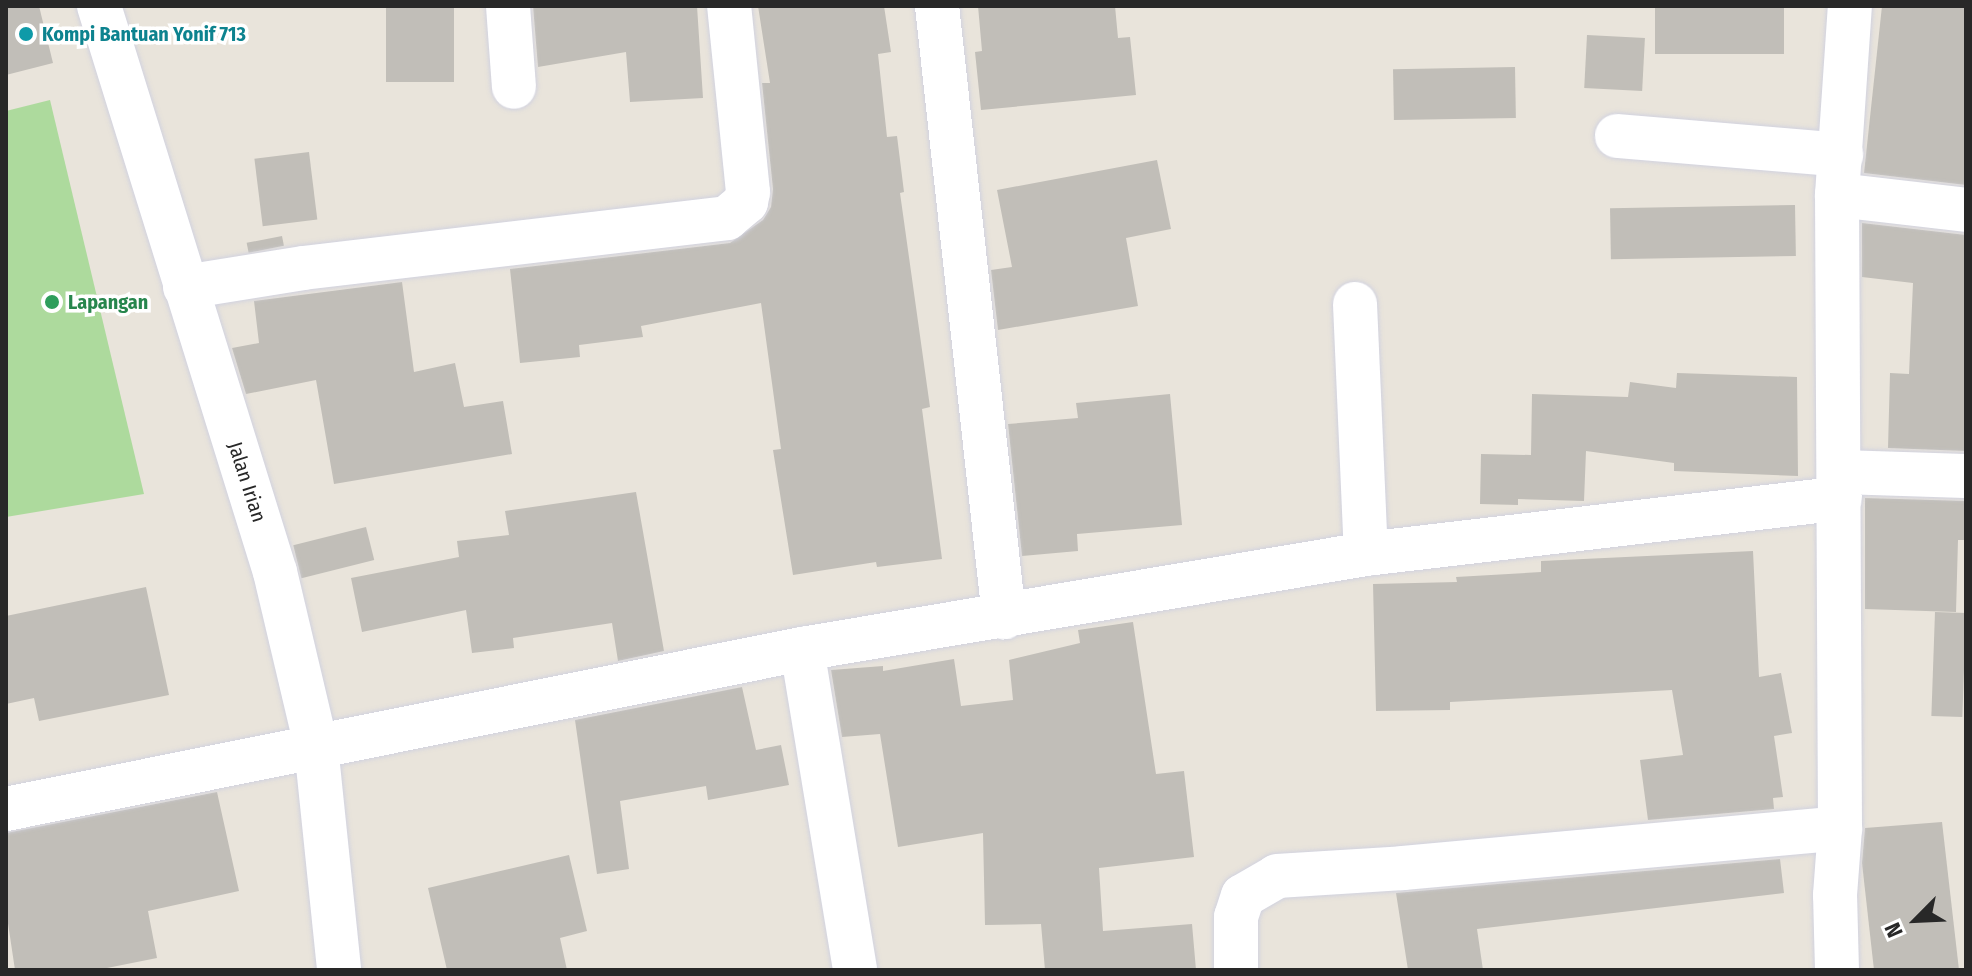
<!DOCTYPE html>
<style>
body{margin:0}
#map{position:relative;width:1972px;height:976px;overflow:hidden;background:#e9e4db;font-family:"Fira Sans Condensed",sans-serif}
div>[style]{position:absolute}
[style*='--x']{left:calc(var(--x)*1px);top:calc(var(--y)*1px);width:calc(var(--w)*1px);rotate:calc(var(--a)*1deg)}
.green>*{inset:0;background:#adda9d}
.building>*{inset:0;background:#c1beb8;transform-origin:0 0}
.roads{filter:drop-shadow(0 0 2px #d1d2df) drop-shadow(0 0 2px #d1d2df)}
.minor>*{height:44px;margin:-22px;padding:0 22px;transform-origin:22px;border-radius:22px;background:#fff}
.dots>*{width:22px;height:22px;translate:-50% -50%;box-sizing:border-box;border:4px solid #fff;border-radius:50%}
span{translate:-50% -50%;white-space:nowrap;text-align:center;line-height:1.15;-webkit-text-stroke:7px #fff;paint-order:stroke}
.culture-label{font-size:20px;color:#0d838f;font-weight:700}
.left{translate:0 -50%;text-align:left}
.leisure-label{font-size:20px;color:#27864d;font-weight:700}
.street-label{font-size:20px;color:#282828}
.frame{position:absolute;inset:0;border:8px solid #282828;pointer-events:none}
.north{position:absolute;left:1876px;top:880px;width:80px;height:80px;-webkit-text-stroke:6px #fff;paint-order:stroke;rotate:246deg;font-size:22px;font-weight:700;line-height:32px;text-align:center;color:#282828}
.north::after{content:'';display:block;margin:auto;width:28px;height:36px;background:#282828;clip-path:polygon(50% 0,100% 100%,50% 72%,0 100%)}
</style>
<div id="map">
<div class="green">
<i style="clip-path:polygon(50px 100px,144px 494px,6px 517px,6px 111px)"></i>
</div>
<div class="building">
<i style="clip-path:polygon(6px 6px,39px 6px,53px 63px,6px 75px)"></i>
<i style="left:386px;top:6px;width:68px;height:76px"></i>
<i style="clip-path:polygon(533px 6px,697px 6px,703px 98px,630px 102px,626px 52px,538px 67px)"></i>
<i style="clip-path:polygon(758px 6px,884px 6px,891px 52px,878px 54px,887px 137px,897px 136px,904px 192px,900px 193px,930px 407px,922px 409px,942px 559px,877px 567px,876px 562px,793px 575px,773px 450px,781px 449px,761px 303px,641px 326px,643px 337px,579px 345px,580px 357px,520px 363px,510px 269px,730px 243px,763px 220px,771px 207px,773px 189px,762px 83px,770px 83px)"></i>
<i style="clip-path:polygon(978px 6px,1115px 6px,1118px 38px,1130px 37px,1136px 95px,981px 110px,975px 52px,982px 51px)"></i>
<i style="left:1655px;top:6px;width:129px;height:48px"></i>
<i style="clip-path:polygon(1882px 6px,1966px 6px,1966px 185px,1864px 173px)"></i>
<i style="left:1587px;top:35px;width:58px;height:53px;rotate:3deg"></i>
<i style="left:1515px;top:67px;width:51px;height:122px;rotate:89deg"></i>
<i style="left:309px;top:152px;width:68px;height:55px;rotate:83deg"></i>
<i style="clip-path:polygon(1157px 160px,1171px 229px,1126px 238px,1138px 306px,998px 330px,991px 270px,1012px 267px,997px 190px)"></i>
<i style="left:1795px;top:205px;width:51px;height:185px;rotate:89deg"></i>
<i style="clip-path:polygon(1862px 223px,1966px 235px,1966px 451px,1888px 448px,1890px 373px,1909px 374px,1913px 283px,1862px 277px)"></i>
<i style="left:282px;top:236px;width:10px;height:36px;rotate:79deg"></i>
<i style="clip-path:polygon(402px 282px,414px 372px,455px 363px,464px 407px,503px 401px,512px 454px,334px 484px,316px 380px,246px 394px,232px 348px,259px 343px,254px 301px)"></i>
<i style="clip-path:polygon(1677px 373px,1797px 377px,1798px 476px,1674px 471px,1674px 463px,1586px 451px,1584px 501px,1518px 499px,1518px 505px,1480px 504px,1481px 454px,1531px 455px,1532px 394px,1628px 397px,1630px 382px,1676px 388px)"></i>
<i style="clip-path:polygon(1170px 394px,1182px 525px,1077px 534px,1078px 551px,1022px 556px,1008px 424px,1078px 418px,1076px 403px)"></i>
<i style="clip-path:polygon(636px 492px,664px 651px,618px 661px,612px 623px,513px 638px,514px 648px,472px 653px,466px 610px,362px 632px,351px 578px,459px 557px,457px 541px,509px 535px,505px 511px)"></i>
<i style="clip-path:polygon(1865px 498px,1966px 501px,1966px 540px,1958px 540px,1956px 612px,1865px 609px)"></i>
<i style="left:366px;top:527px;width:34px;height:75px;rotate:76deg"></i>
<i style="clip-path:polygon(1753px 551px,1759px 677px,1781px 673px,1792px 733px,1774px 736px,1783px 797px,1773px 798px,1774px 809px,1648px 820px,1640px 760px,1683px 755px,1672px 690px,1450px 702px,1450px 710px,1376px 711px,1373px 584px,1457px 582px,1456px 577px,1541px 572px,1541px 561px)"></i>
<i style="clip-path:polygon(146px 587px,169px 695px,39px 721px,34px 698px,6px 704px,6px 616px)"></i>
<i style="left:1935px;top:612px;width:31px;height:104px;rotate:2deg"></i>
<i style="clip-path:polygon(1133px 622px,1156px 774px,1184px 771px,1194px 857px,1099px 868px,1103px 931px,1192px 924px,1196px 970px,1045px 970px,1041px 924px,985px 925px,983px 833px,898px 847px,880px 734px,842px 737px,831px 670px,883px 666px,883px 671px,954px 659px,961px 706px,1013px 700px,1009px 660px,1080px 643px,1078px 630px)"></i>
<i style="clip-path:polygon(742px 687px,756px 750px,781px 745px,789px 785px,708px 800px,706px 786px,620px 801px,629px 869px,597px 874px,575px 720px)"></i>
<i style="clip-path:polygon(217px 792px,239px 891px,148px 911px,157px 958px,97px 970px,15px 970px,6px 910px,6px 833px)"></i>
<i style="clip-path:polygon(1942px 822px,1959px 970px,1874px 970px,1862px 863px,1865px 828px)"></i>
<i style="clip-path:polygon(569px 855px,587px 931px,560px 938px,567px 970px,447px 970px,428px 888px)"></i>
<i style="clip-path:polygon(1780px 859px,1784px 893px,1477px 929px,1483px 970px,1408px 970px,1396px 893px)"></i>
</div>
<div class="roads">
<div class="minor">
<i style="--x:99;--y:6;--w:593;--a:72.73"></i>
<i style="--x:275;--y:572;--w:179;--a:76.7"></i>
<i style="--x:316;--y:746;--w:225;--a:84.1"></i>
<i style="--x:508;--y:6;--w:81;--a:85.8"></i>
<i style="--x:937;--y:6;--w:615;--a:83.74"></i>
<i style="--x:1617;--y:136;--w:225;--a:4.8"></i>
<i style="--x:1837;--y:195;--w:130;--a:6.6"></i>
<i style="--x:185;--y:287;--w:120;--a:-9.1"></i>
<i style="--x:303;--y:268;--w:427;--a:-6.7"></i>
<i style="--x:727;--y:218;--w:25;--a:-40"></i>
<i style="--x:746;--y:202;--w:10;--a:-79"></i>
<i style="--x:748;--y:192;--w:187;--a:-95.8"></i>
<i style="--x:1355;--y:304;--w:250;--a:87.5"></i>
<i style="--x:1840;--y:472;--w:126;--a:1.8"></i>
<i style="--x:802;--y:649;--w:325;--a:80.6"></i>
<i style="--x:6;--y:809;--w:812;--a:-11.37"></i>
<i style="--x:802;--y:649;--w:572;--a:-9.56"></i>
<i style="--x:1366;--y:554;--w:477;--a:-6.7"></i>
<i style="--x:1236;--y:970;--w:53;--a:-90"></i>
<i style="--x:1236;--y:917;--w:22;--a:-72"></i>
<i style="--x:1243;--y:896;--w:39;--a:-30"></i>
<i style="--x:1277;--y:876;--w:126;--a:-3.6"></i>
<i style="--x:1403;--y:868;--w:439;--a:-5.2"></i>
<i style="--x:1837;--y:970;--w:75;--a:-91.5"></i>
<i style="--x:1835;--y:895;--w:67;--a:-85.7"></i>
<i style="--x:1840;--y:828;--w:633;--a:-90.27"></i>
<i style="--x:1837;--y:195;--w:189;--a:-86.1"></i>
</div>
</div>
<div class="dots">
<i style="left:26px;top:34px;background:#0f9aa8"></i>
<i style="left:52px;top:302px;background:#2e9e5b"></i>
</div>
<div class="culture-label">
<span class="left" style="left:42px;top:34px">Kompi Bantuan Yonif 713</span>
</div>
<div class="leisure-label">
<span class="left" style="left:68px;top:302px">Lapangan</span>
</div>
<div class="street-label">
<span style="left:247px;top:482px;rotate:72deg">Jalan Irian</span>
</div>
<div class="frame"></div>
<div class="north">N</div>
</div>
